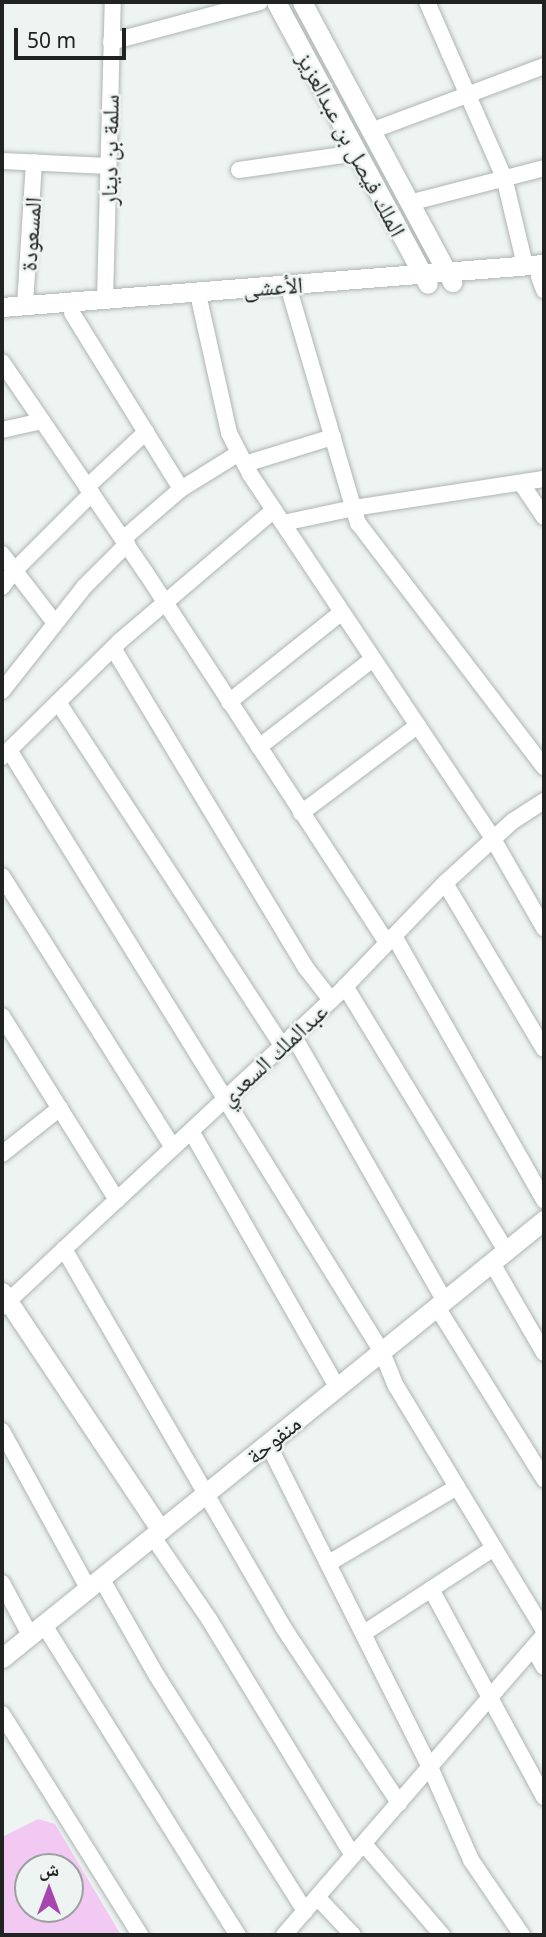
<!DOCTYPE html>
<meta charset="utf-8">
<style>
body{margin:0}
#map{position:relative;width:546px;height:1937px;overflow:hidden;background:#edf4f2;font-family:"Noto Sans","Noto Naskh Arabic",sans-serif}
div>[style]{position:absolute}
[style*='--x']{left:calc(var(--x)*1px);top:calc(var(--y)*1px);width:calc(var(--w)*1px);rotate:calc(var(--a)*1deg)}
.green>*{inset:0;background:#f2c9f3}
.roads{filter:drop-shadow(0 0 2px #aeb5b3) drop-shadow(0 0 2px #aeb5b3)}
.minor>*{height:16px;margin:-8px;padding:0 8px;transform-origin:8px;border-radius:8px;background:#fff}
.tertiary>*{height:19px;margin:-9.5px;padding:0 9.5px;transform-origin:9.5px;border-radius:9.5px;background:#fff}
span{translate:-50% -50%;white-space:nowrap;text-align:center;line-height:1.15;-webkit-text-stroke:5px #edf4f2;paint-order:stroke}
.street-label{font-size:23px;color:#212323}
.frame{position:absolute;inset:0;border:4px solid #212323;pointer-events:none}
.north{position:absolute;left:14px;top:1853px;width:70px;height:70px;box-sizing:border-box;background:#edf4f2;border:2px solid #9ba09f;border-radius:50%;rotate:0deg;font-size:19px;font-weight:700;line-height:28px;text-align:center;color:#212323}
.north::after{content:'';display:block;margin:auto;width:24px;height:32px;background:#a746ae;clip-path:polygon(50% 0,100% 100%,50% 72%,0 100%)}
.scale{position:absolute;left:14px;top:28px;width:112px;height:32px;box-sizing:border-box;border:4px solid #212323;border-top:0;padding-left:9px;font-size:21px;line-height:24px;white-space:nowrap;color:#212323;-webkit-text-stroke:5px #edf4f2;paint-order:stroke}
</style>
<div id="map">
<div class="green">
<i style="clip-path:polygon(evenodd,38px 1819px,55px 1824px,121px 1935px,2px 1935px,2px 1837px,38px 1819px,28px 1867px,70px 1867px,70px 1909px,28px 1909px,28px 1867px)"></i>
</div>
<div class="roads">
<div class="minor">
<i style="--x:427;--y:2;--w:191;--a:66.3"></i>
<i style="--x:504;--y:177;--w:90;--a:76.6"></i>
<i style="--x:111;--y:42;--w:154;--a:-15"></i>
<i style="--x:371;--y:131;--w:185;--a:-20.6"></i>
<i style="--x:2;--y:161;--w:106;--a:2.7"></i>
<i style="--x:239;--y:170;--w:119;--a:-8.2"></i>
<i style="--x:409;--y:203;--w:139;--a:-14.5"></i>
<i style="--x:539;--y:277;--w:14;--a:69"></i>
<i style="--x:291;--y:296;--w:237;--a:73.6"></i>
<i style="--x:358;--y:523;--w:307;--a:52.7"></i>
<i style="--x:105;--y:299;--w:297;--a:-88.5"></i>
<i style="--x:200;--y:303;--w:133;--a:77.4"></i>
<i style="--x:229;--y:433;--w:46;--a:62.9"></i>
<i style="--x:250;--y:474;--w:438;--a:56.3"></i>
<i style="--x:493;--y:839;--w:103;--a:60.2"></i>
<i style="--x:25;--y:305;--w:143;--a:-86.4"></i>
<i style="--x:72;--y:313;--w:207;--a:58.2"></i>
<i style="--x:2;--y:362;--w:255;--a:55.7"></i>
<i style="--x:146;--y:573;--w:441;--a:56.9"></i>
<i style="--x:2;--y:430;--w:41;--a:-12.7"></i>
<i style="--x:245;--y:464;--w:92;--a:-17.1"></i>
<i style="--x:521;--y:483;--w:41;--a:55.9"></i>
<i style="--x:87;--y:487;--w:81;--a:-43"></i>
<i style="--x:283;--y:523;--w:73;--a:-11.9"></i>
<i style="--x:354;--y:508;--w:192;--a:-8.7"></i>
<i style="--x:123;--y:539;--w:77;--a:-40.8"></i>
<i style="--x:181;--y:489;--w:68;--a:-31.8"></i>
<i style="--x:2;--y:554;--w:87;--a:52.5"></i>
<i style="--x:2;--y:587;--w:20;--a:-53"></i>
<i style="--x:14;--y:571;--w:110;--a:-45"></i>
<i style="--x:113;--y:648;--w:374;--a:58.9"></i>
<i style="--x:306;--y:968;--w:41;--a:52"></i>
<i style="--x:2;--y:691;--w:132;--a:-51.7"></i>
<i style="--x:84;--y:587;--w:61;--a:-45"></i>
<i style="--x:58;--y:702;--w:411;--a:56.9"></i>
<i style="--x:229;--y:702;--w:144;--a:-38.5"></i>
<i style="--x:259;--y:747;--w:144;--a:-37.7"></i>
<i style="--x:9;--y:750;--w:708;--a:58.22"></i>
<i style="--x:382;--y:1352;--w:37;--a:68"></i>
<i style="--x:396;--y:1386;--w:285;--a:58.8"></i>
<i style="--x:2;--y:757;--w:165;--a:-44.5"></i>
<i style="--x:120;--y:641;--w:202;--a:-40.4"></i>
<i style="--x:301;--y:813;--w:146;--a:-36.9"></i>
<i style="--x:2;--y:876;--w:321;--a:57.8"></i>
<i style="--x:445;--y:883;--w:193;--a:59.2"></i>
<i style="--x:394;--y:936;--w:304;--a:60.4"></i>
<i style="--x:345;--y:986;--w:310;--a:58.7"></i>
<i style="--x:2;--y:1016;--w:217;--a:58"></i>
<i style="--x:293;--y:1035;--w:306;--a:60.3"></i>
<i style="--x:191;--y:1131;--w:295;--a:60.3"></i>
<i style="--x:2;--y:1154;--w:74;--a:-38.4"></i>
<i style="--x:64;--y:1249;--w:437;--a:59.9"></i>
<i style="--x:283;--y:1627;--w:211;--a:56.6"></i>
<i style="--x:492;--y:1263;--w:104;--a:60"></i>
<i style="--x:2;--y:1307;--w:461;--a:-43"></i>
<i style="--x:339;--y:993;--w:153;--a:-46.1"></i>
<i style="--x:445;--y:883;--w:92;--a:-42.4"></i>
<i style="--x:513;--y:821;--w:37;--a:-33"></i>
<i style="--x:437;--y:1307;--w:203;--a:58.1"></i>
<i style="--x:2;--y:1431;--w:179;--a:61.3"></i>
<i style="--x:268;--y:1444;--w:361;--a:63.4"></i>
<i style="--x:430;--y:1767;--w:102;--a:66.2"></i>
<i style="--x:471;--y:1860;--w:91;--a:55.8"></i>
<i style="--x:153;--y:1537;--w:99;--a:55.7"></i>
<i style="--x:209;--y:1619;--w:277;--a:58.7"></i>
<i style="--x:329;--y:1563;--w:149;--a:-30.7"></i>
<i style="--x:101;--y:1578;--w:113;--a:60.3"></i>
<i style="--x:157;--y:1676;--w:278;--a:57.8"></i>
<i style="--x:2;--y:1583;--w:59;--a:61.7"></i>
<i style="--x:431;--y:1589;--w:237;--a:61.5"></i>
<i style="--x:44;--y:1625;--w:366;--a:58"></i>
<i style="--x:364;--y:1633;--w:155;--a:-33.2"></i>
<i style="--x:533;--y:1648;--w:22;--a:60"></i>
<i style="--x:2;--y:1714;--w:261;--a:58"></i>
<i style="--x:364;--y:1844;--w:120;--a:49.4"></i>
<i style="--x:317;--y:1897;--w:52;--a:46.5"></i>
<i style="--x:284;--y:1935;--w:397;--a:-49.1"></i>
</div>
<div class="tertiary">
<i style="--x:276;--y:2;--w:320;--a:61.7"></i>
<i style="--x:302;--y:2;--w:318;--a:61.8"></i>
<i style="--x:2;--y:307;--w:544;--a:-4.54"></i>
<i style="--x:2;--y:1292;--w:286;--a:56.3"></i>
<i style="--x:2;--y:1658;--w:697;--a:-38.94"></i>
</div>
</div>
<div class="street-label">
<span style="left:352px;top:144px;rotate:62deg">الملك فيصل بن عبدالعزيز</span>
<span style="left:109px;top:150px;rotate:-89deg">سلمة بن دينار</span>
<span style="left:30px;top:234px;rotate:-86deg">المسعودة</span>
<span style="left:273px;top:286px;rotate:-4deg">الأعشى</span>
<span style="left:273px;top:1054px;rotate:-43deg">عبدالملك السعدي</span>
<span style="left:273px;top:1439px;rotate:-39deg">منفوحة</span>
</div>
<div class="frame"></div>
<div class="north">ش</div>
<div class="scale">50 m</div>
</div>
